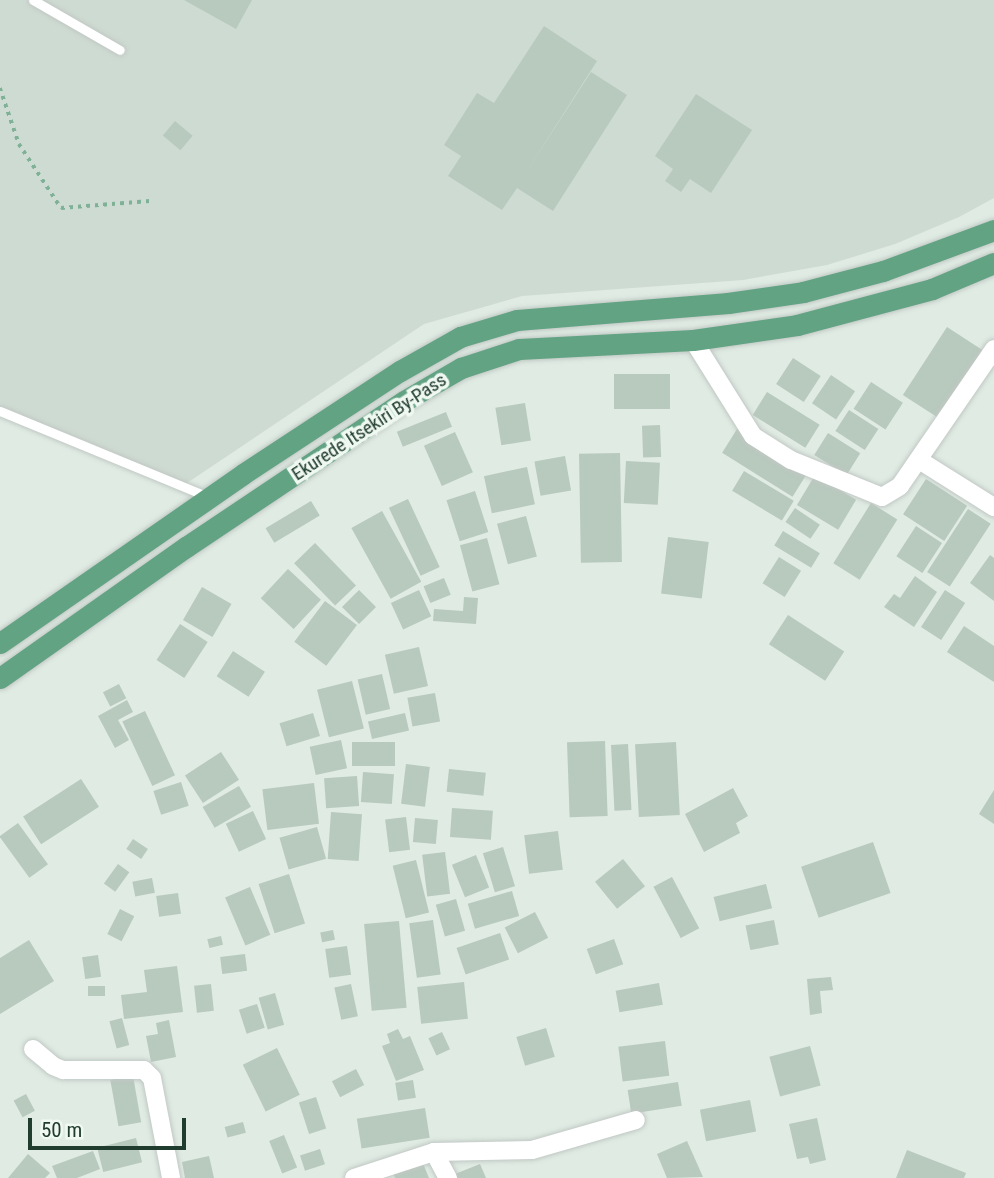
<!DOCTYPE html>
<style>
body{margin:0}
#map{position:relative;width:994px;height:1178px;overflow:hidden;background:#dfebe3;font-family:"Roboto Condensed",sans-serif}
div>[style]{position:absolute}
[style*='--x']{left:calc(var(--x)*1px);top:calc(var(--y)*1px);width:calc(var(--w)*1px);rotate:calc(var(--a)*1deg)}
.built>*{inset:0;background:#cedbd2}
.building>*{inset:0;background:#b8c9be;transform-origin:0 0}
.path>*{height:3.5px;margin-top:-1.75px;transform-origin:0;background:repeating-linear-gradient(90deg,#7eb195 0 3.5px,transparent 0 8.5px)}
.roads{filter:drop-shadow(0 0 2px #c1c8c4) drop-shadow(0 0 2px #c1c8c4)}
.lane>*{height:9px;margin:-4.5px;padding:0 4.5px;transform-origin:4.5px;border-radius:4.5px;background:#fff}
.street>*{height:18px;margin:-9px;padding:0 9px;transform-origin:9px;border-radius:9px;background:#fff}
.primary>*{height:21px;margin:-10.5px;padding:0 10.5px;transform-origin:10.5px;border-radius:10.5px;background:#62a383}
span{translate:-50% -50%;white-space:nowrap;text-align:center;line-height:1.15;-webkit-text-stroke:7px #f0f8f2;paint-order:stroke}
.street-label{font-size:19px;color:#203c2e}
.scale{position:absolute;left:28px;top:1118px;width:158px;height:32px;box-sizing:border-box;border:4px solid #203c2e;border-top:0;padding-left:9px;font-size:21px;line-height:24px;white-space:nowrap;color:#203c2e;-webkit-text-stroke:5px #f0f8f2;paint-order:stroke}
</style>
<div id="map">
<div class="built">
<i style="clip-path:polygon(0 0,994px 0,994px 198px,959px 217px,895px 244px,827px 265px,743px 280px,522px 296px,424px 324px,181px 487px,0 413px)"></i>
</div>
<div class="building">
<i style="clip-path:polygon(184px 0,252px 0,236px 29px)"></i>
<i style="clip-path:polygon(544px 26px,597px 61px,525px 174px,591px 72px,627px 95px,553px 211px,517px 188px,502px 210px,448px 176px,461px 156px,444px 145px,477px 93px,494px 103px)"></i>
<i style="clip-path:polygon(696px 94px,752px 130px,711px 193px,690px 179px,681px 192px,665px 181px,673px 169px,655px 156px)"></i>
<i style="left:175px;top:121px;width:23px;height:19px;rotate:40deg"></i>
<i style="left:947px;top:327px;width:49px;height:81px;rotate:33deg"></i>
<i style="left:793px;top:358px;width:33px;height:31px;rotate:33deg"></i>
<i style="left:670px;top:374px;width:35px;height:56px;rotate:90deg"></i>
<i style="left:831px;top:375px;width:29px;height:34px;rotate:34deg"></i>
<i style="left:871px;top:382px;width:38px;height:32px;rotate:33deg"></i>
<i style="left:767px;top:392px;width:62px;height:27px;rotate:32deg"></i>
<i style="left:525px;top:403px;width:38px;height:30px;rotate:81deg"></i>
<i style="left:849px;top:410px;width:35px;height:25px;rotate:33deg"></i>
<i style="left:446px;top:412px;width:16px;height:53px;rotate:68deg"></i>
<i style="left:660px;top:425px;width:32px;height:18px;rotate:88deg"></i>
<i style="left:737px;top:429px;width:83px;height:28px;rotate:32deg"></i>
<i style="left:455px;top:432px;width:44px;height:34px;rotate:66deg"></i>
<i style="left:828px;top:433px;width:38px;height:26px;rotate:32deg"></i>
<i style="left:620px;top:453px;width:109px;height:41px;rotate:89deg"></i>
<i style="left:565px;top:456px;width:35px;height:31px;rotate:80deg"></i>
<i style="left:626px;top:461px;width:34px;height:42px;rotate:3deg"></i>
<i style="left:527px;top:467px;width:38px;height:44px;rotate:78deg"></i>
<i style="left:744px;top:471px;width:58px;height:23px;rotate:31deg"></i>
<i style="left:815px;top:475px;width:48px;height:35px;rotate:31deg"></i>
<i style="left:926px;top:479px;width:49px;height:42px;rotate:33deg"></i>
<i style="left:475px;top:491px;width:43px;height:30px;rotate:72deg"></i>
<i style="left:408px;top:499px;width:75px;height:21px;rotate:65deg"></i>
<i style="left:311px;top:501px;width:17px;height:53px;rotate:59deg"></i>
<i style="left:871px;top:503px;width:31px;height:71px;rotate:32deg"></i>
<i style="left:795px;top:508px;width:30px;height:17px;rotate:34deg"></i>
<i style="left:968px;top:509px;width:27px;height:75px;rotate:33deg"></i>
<i style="left:382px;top:511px;width:81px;height:35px;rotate:61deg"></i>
<i style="left:526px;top:516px;width:42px;height:30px;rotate:75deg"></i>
<i style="left:916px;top:526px;width:31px;height:36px;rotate:33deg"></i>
<i style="left:783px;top:531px;width:43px;height:17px;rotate:31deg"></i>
<i style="left:668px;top:537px;width:41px;height:57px;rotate:7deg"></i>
<i style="left:487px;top:538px;width:48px;height:28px;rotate:75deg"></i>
<i style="left:315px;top:543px;width:59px;height:29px;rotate:46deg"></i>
<i style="clip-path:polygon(990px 555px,994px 558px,994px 601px,970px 583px)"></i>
<i style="left:779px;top:557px;width:26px;height:31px;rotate:32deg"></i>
<i style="left:288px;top:569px;width:45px;height:40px;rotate:43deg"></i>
<i style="clip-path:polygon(915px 576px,937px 592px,914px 627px,884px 607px,894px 594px,900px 598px)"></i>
<i style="left:444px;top:578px;width:18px;height:22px;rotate:68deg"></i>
<i style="left:202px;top:587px;width:34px;height:38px;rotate:30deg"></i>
<i style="left:359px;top:590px;width:24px;height:24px;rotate:45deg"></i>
<i style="left:419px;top:590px;width:29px;height:31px;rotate:65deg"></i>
<i style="left:945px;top:590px;width:24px;height:44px;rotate:33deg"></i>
<i style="clip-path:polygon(464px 597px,478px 598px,476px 624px,433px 621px,434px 609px,463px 611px)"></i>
<i style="left:325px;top:601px;width:40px;height:51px;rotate:37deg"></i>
<i style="left:788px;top:615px;width:67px;height:35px;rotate:33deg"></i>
<i style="left:180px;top:624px;width:33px;height:43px;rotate:33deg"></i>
<i style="clip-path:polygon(964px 626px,994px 646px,994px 682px,947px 652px)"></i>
<i style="left:419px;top:647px;width:40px;height:35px;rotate:77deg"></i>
<i style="left:233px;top:651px;width:38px;height:30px;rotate:33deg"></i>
<i style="left:382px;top:674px;width:36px;height:25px;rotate:77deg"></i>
<i style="left:352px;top:681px;width:49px;height:36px;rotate:76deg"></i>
<i style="left:119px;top:684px;width:16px;height:18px;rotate:63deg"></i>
<i style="left:435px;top:693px;width:29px;height:28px;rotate:80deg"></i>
<i style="clip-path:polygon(127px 700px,133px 712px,118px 720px,129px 740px,115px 748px,98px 716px)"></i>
<i style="left:145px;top:711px;width:71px;height:25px;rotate:65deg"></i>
<i style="left:313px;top:713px;width:24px;height:35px;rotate:73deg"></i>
<i style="left:405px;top:713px;width:18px;height:38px;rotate:77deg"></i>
<i style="left:341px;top:740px;width:29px;height:32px;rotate:78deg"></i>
<i style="left:605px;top:741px;width:75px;height:38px;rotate:88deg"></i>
<i style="left:352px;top:742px;width:43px;height:24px"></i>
<i style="left:676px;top:742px;width:73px;height:41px;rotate:87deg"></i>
<i style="left:628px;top:744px;width:66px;height:17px;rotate:87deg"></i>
<i style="left:221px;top:752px;width:33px;height:43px;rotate:57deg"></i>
<i style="left:406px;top:764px;width:24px;height:40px;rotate:7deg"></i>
<i style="left:449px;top:769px;width:37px;height:23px;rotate:6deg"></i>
<i style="left:363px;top:772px;width:31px;height:30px;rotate:4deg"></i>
<i style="left:357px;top:776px;width:30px;height:33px;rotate:86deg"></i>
<i style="left:81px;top:779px;width:33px;height:69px;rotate:57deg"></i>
<i style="left:181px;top:782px;width:25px;height:29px;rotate:72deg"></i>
<i style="left:314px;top:783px;width:41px;height:52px;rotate:83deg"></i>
<i style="left:239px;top:786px;width:24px;height:42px;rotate:60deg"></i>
<i style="clip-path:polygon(733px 788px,748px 816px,736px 823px,740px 833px,704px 852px,685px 814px)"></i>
<i style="clip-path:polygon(994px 790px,994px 824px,979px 814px)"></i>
<i style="left:452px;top:808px;width:41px;height:29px;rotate:4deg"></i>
<i style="left:253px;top:811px;width:31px;height:30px;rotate:65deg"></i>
<i style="left:331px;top:812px;width:31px;height:47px;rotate:4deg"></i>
<i style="left:406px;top:817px;width:33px;height:21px;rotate:83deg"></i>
<i style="left:415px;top:818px;width:23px;height:24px;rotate:5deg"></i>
<i style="left:18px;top:823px;width:51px;height:23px;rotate:54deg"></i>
<i style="left:317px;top:827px;width:33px;height:39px;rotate:74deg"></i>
<i style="left:558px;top:831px;width:39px;height:34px;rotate:83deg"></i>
<i style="left:133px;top:839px;width:18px;height:12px;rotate:34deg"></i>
<i style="left:873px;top:842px;width:54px;height:76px;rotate:71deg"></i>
<i style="left:503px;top:847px;width:41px;height:21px;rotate:73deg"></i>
<i style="left:445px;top:852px;width:42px;height:23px;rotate:83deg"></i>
<i style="left:476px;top:855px;width:35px;height:26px;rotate:68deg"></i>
<i style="left:623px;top:859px;width:35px;height:36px;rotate:51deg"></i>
<i style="left:416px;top:860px;width:54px;height:24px;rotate:76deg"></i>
<i style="left:118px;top:864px;width:14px;height:24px;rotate:36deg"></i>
<i style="left:289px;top:874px;width:52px;height:32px;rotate:72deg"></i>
<i style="left:672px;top:877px;width:58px;height:21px;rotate:62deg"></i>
<i style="left:152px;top:878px;width:15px;height:20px;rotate:79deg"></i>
<i style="left:766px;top:884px;width:25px;height:54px;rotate:76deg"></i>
<i style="left:250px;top:887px;width:52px;height:27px;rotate:67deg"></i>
<i style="left:512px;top:891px;width:26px;height:46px;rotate:74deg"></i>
<i style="left:178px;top:893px;width:21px;height:22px;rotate:82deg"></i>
<i style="left:456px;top:899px;width:33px;height:21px;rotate:74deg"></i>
<i style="left:120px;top:909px;width:16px;height:28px;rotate:27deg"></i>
<i style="left:535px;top:912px;width:29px;height:34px;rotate:63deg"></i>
<i style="left:433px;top:920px;width:55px;height:24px;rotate:82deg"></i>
<i style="left:774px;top:920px;width:25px;height:29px;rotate:79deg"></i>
<i style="left:399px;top:921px;width:87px;height:35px;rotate:85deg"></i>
<i style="left:333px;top:930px;width:10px;height:13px;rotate:79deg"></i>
<i style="left:500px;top:933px;width:28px;height:46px;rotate:71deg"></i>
<i style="left:221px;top:936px;width:9px;height:14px;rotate:77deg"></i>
<i style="left:614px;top:939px;width:27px;height:29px;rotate:70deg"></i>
<i style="clip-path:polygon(29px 940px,54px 981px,0 1014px,0 958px)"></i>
<i style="left:347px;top:946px;width:29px;height:22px;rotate:82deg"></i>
<i style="left:245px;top:954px;width:17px;height:25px;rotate:83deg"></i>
<i style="left:98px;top:955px;width:22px;height:16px;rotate:82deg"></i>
<i style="clip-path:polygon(177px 966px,183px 1012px,124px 1019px,121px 995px,147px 992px,144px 970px)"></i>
<i style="clip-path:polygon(831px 977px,833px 990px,820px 991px,822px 1013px,810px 1015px,807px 979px)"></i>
<i style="left:464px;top:982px;width:37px;height:47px;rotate:84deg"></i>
<i style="left:659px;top:983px;width:22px;height:44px;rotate:80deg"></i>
<i style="left:211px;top:984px;width:27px;height:17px;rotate:84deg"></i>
<i style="left:351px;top:984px;width:33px;height:17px;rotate:78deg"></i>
<i style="left:105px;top:986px;width:10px;height:17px;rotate:90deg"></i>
<i style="left:275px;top:993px;width:33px;height:17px;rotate:74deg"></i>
<i style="left:257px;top:1004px;width:25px;height:19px;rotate:72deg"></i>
<i style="left:122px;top:1018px;width:28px;height:13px;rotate:75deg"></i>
<i style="clip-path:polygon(169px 1020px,176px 1057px,151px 1062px,146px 1036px,158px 1034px,156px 1023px)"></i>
<i style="left:546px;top:1028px;width:30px;height:31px;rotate:73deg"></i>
<i style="clip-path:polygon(398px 1029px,403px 1039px,410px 1036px,424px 1070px,396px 1081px,382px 1046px,390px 1043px,387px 1034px)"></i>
<i style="left:442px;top:1032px;width:19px;height:15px;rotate:65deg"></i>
<i style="left:665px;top:1041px;width:35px;height:47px;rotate:83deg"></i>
<i style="left:810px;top:1046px;width:41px;height:42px;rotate:75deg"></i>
<i style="left:277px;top:1048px;width:52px;height:38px;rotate:64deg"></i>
<i style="left:356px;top:1069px;width:18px;height:27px;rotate:63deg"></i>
<i style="left:133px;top:1076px;width:47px;height:23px;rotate:80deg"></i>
<i style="left:413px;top:1080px;width:18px;height:18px;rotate:81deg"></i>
<i style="left:678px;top:1082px;width:24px;height:51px;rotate:81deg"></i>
<i style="left:26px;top:1094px;width:19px;height:14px;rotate:62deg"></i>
<i style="left:316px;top:1097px;width:33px;height:18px;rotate:72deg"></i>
<i style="left:750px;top:1100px;width:32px;height:51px;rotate:79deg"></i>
<i style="left:425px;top:1108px;width:30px;height:69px;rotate:81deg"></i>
<i style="clip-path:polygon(817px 1118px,826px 1160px,810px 1164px,808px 1157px,797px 1159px,789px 1124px)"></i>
<i style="left:243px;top:1122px;width:11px;height:19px;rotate:75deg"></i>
<i style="left:284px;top:1135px;width:35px;height:16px;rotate:68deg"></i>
<i style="left:136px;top:1138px;width:25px;height:40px;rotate:76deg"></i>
<i style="clip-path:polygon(687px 1141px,703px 1177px,667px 1178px,657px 1154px)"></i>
<i style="left:320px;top:1149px;width:16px;height:21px;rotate:72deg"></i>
<i style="clip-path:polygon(907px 1150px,966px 1173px,964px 1178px,896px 1178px)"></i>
<i style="clip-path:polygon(93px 1151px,100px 1169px,77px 1178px,57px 1178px,52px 1166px)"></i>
<i style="clip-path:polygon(28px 1154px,50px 1173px,45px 1178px,8px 1178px)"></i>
<i style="clip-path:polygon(209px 1156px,214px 1178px,185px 1178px,182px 1162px)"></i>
<i style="clip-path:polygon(422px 1161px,429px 1178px,395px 1178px,393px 1173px)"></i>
<i style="clip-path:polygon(480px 1164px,486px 1178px,457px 1178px,455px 1174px)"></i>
</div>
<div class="path">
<i style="--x:0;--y:88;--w:59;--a:71.3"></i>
<i style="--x:19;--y:144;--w:77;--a:56.7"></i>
<i style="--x:61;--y:208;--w:89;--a:-4.5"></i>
</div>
<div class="roads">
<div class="lane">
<i style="--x:33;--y:0;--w:100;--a:29.9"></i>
<i style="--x:0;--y:411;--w:226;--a:22.4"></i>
</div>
<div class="street">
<i style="--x:693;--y:340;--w:113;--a:58"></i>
<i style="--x:753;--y:436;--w:45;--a:32.3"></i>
<i style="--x:791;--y:460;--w:98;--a:22.1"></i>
<i style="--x:882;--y:497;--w:21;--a:-31"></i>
<i style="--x:900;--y:486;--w:166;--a:-55.5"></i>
<i style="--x:919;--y:460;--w:89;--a:32.1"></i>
<i style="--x:33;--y:1049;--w:26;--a:40"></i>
<i style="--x:53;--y:1066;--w:11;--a:22"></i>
<i style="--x:63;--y:1070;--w:81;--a:0"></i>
<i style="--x:144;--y:1070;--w:11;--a:45"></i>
<i style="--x:152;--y:1078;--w:102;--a:79.2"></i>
<i style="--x:434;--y:1152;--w:30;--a:62"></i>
<i style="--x:354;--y:1178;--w:84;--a:-18"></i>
<i style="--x:434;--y:1152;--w:98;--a:-1.2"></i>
<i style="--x:532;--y:1150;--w:108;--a:-16.1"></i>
</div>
<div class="primary">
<i style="--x:0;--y:643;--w:296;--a:-34.8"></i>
<i style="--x:243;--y:474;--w:188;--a:-33.3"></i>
<i style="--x:400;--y:371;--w:69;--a:-29.5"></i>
<i style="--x:460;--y:337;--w:59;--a:-16.6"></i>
<i style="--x:517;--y:320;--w:212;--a:-4.6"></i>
<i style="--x:728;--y:303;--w:76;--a:-8.3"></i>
<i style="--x:803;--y:292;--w:83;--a:-14.7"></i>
<i style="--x:883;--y:271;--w:118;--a:-20.3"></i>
<i style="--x:0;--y:678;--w:228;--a:-35.2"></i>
<i style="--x:186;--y:547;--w:262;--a:-33.8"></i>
<i style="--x:404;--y:401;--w:66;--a:-30.1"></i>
<i style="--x:461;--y:368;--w:61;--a:-18.1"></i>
<i style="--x:519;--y:349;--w:174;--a:-3"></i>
<i style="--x:693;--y:340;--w:105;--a:-8.2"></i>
<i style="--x:797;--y:325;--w:140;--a:-14.9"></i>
<i style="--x:932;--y:289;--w:67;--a:-22.8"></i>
</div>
</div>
<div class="street-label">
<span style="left:369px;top:427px;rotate:-33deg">Ekurede Itsekiri By-Pass</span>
</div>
<div class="scale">50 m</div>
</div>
